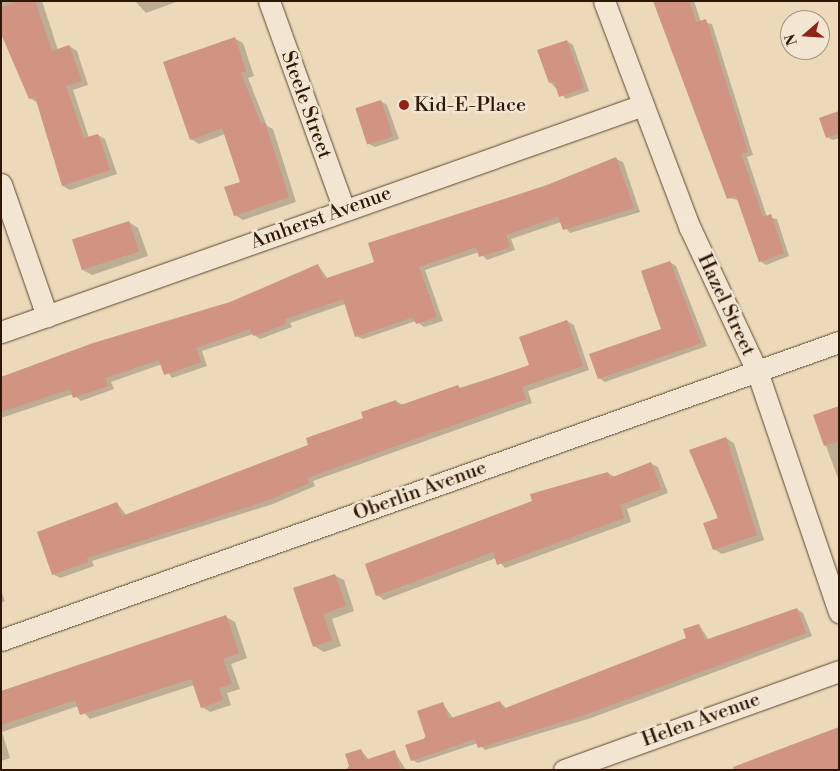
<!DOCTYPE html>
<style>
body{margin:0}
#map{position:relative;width:840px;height:771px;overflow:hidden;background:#ebd9b9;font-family:"Libre Bodoni",serif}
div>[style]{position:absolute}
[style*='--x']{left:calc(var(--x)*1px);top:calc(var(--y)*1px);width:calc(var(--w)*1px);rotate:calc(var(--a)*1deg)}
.shadow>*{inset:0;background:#0003}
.building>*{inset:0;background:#d19382;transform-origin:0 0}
.roads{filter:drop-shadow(0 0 1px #5d4832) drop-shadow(0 0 1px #5d4832)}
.minor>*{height:21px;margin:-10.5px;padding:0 10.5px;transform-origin:10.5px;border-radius:10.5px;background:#f2e6d2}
.dots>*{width:14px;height:14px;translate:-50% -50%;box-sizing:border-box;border:2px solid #f2e6d2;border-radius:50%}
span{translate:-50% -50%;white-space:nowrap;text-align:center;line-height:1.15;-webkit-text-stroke:5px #f2e6d2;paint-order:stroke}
.street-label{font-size:20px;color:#2e1705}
.poi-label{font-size:20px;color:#2e1705}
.left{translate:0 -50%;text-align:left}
.frame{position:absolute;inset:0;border:2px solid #2e1705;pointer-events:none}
.north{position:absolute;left:780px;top:10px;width:50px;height:50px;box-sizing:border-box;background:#f2e6d2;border:1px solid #a49380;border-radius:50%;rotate:251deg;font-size:14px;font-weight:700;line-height:20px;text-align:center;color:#2e1705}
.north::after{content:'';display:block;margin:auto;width:18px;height:22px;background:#8f2418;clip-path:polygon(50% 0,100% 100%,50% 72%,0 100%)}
</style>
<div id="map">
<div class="shadow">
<i style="clip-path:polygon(1px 1px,42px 1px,58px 50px,69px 46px,77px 51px,88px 85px,73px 90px,89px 138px,98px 135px,105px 139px,117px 174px,70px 190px,63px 186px,38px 103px,30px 98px,1px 30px)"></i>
<i style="clip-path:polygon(135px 1px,179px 1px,146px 13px)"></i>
<i style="clip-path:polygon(655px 1px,694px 1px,701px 22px,712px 24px,753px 155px,747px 157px,767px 217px,777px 219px,789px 256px,766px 265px,760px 261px,739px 200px,728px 198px)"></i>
<i style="clip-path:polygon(234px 38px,243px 43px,254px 76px,248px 78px,267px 126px,273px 129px,296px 202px,243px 220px,235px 215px,241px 182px,225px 134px,199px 144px,191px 139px)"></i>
<i style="clip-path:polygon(567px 41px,573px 45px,589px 91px,566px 99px,550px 82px)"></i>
<i style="clip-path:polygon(381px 101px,387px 105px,399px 139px,375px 147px,369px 144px)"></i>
<i style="clip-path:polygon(839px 112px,839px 138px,833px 140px,827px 137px)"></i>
<i style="clip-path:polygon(616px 159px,623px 162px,640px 212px,570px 233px,561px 222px,511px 239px,515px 250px,487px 260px,479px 252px,425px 270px,443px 321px,424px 327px,416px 321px,363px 339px,356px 336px,345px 304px,290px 323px,292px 327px,260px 339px,253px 334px,202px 351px,207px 366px,172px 378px,162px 364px,111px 382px,114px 389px,81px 401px,73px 394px,1px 418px,1px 377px,230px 303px,318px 265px,328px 279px,376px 262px)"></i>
<i style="clip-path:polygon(129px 222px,138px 228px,148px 256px,92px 275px,83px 270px,73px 241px)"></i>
<i style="clip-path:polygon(670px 262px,676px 266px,707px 346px,605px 382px,599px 378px,663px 330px)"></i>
<i style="clip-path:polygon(567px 321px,574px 325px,589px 370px,528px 391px,532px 403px,313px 481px,315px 486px,273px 504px,92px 561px,94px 566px,60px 578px,53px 574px,117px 503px,127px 516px,310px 446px,396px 401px,403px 405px,530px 366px)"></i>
<i style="clip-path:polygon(839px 407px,839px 481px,815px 416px)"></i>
<i style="clip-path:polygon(726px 438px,734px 443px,764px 540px,722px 554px,714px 549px)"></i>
<i style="clip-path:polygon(650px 463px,658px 467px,668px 493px,627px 509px,631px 522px,505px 568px,496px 558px,384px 600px,377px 595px,608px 473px,615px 477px)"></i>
<i style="clip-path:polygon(334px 575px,344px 580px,354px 611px,332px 619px,341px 646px,324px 652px,314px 646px,294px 589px)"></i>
<i style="clip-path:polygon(1px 591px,5px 601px,1px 603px)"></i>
<i style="clip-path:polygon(797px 609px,803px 613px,812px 636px,591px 718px,485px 750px,478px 743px,418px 763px,412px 760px,443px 704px,453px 718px,500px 702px,507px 709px,688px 639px,699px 625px,709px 640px)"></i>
<i style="clip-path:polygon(226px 617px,235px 622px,247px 658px,231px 664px,240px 689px,227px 693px,231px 705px,210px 712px,202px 707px,194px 685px,90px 719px,78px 706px,2px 732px,10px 758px,1px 761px,1px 706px)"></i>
<i style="clip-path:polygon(361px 750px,369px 760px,394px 751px,406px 770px,352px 770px)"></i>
</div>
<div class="building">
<i style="clip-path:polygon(19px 1px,35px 1px,52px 51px,69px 45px,82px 81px,66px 86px,84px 138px,98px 134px,110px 170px,62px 186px,35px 97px,29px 99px,1px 34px,1px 7px)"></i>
<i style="clip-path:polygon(653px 1px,689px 1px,696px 22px,706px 19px,748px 152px,741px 154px,763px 217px,771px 214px,784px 253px,759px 262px,736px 196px,727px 199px)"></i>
<i style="clip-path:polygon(235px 37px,246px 71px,241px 73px,261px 124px,265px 123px,289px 197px,234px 216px,224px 187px,240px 182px,222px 128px,190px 140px,163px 62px)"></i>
<i style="clip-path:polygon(567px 40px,584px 88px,559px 97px,554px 81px,549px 83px,537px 50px)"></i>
<i style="left:381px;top:100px;width:38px;height:27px;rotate:72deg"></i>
<i style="clip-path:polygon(839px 111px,839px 133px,826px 138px,819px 118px)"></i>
<i style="clip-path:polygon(616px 157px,634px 208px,563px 230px,558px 217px,506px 235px,510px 247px,479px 257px,476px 247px,419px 267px,437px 317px,416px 324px,413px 317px,355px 337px,343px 299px,285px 319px,286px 324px,253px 336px,250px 329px,196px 348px,201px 362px,164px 375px,159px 360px,105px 378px,108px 386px,73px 398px,70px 389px,1px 412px,1px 377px,93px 343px,230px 302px,318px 264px,324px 279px,374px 262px,368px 243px,547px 185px)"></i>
<i style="left:129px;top:221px;width:32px;height:60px;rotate:72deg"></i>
<i style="clip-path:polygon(670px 261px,701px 343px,598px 379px,589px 354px,661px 329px,641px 271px)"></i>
<i style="clip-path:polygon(567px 320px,583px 366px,522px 387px,526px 399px,307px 478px,309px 483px,266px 501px,87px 558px,88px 562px,52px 575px,37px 532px,117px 502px,122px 516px,308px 445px,306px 438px,363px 418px,361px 412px,396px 400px,398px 406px,458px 385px,460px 389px,529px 365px,519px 337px)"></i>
<i style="clip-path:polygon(839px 406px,839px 441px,824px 446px,813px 415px)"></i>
<i style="clip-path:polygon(726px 437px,757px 535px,713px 550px,703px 523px,718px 518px,689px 450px)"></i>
<i style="clip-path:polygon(651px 462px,661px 489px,620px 505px,624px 518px,497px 565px,493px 552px,376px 596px,365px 564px,532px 501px,530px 494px,608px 472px,610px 478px)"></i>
<i style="clip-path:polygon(335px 574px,346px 606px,323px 614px,332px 640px,313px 647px,293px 588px)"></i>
<i style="clip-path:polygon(797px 608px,806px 633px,584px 715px,478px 748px,475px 739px,411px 761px,405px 745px,426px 738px,417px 711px,443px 702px,449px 719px,500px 701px,503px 709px,686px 638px,683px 629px,699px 624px,705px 640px)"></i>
<i style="clip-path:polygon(226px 615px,239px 653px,223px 659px,232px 684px,219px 688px,223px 700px,201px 708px,191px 679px,80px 715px,75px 700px,1px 725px,1px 691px)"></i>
<i style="clip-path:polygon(839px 727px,839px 770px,734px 770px,733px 767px)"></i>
<i style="clip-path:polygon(361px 749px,365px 760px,395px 750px,401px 770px,346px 770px,349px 766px,345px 754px)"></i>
</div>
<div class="roads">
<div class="minor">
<i style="--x:269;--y:1;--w:221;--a:70.2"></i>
<i style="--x:604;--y:1;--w:243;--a:69.3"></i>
<i style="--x:690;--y:228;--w:158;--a:64.9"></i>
<i style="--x:757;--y:371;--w:255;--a:71.2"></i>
<i style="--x:1;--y:184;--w:140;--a:70.8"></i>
<i style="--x:1;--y:332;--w:681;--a:-19.47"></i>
<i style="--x:1;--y:640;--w:889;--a:-19.58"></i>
<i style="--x:564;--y:770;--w:292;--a:-19.8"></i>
</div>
</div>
<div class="dots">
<i style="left:404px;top:105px;background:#8f2418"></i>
</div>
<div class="street-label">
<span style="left:306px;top:105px;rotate:70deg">Steele Street</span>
<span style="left:321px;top:218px;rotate:-20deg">Amherst Avenue</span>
<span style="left:726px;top:305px;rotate:65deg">Hazel Street</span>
<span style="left:420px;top:491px;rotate:-20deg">Oberlin Avenue</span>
<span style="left:701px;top:720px;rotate:-20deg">Helen Avenue</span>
</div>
<div class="poi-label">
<span class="left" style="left:414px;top:105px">Kid-E-Place</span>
</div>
<div class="frame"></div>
<div class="north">N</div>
</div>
